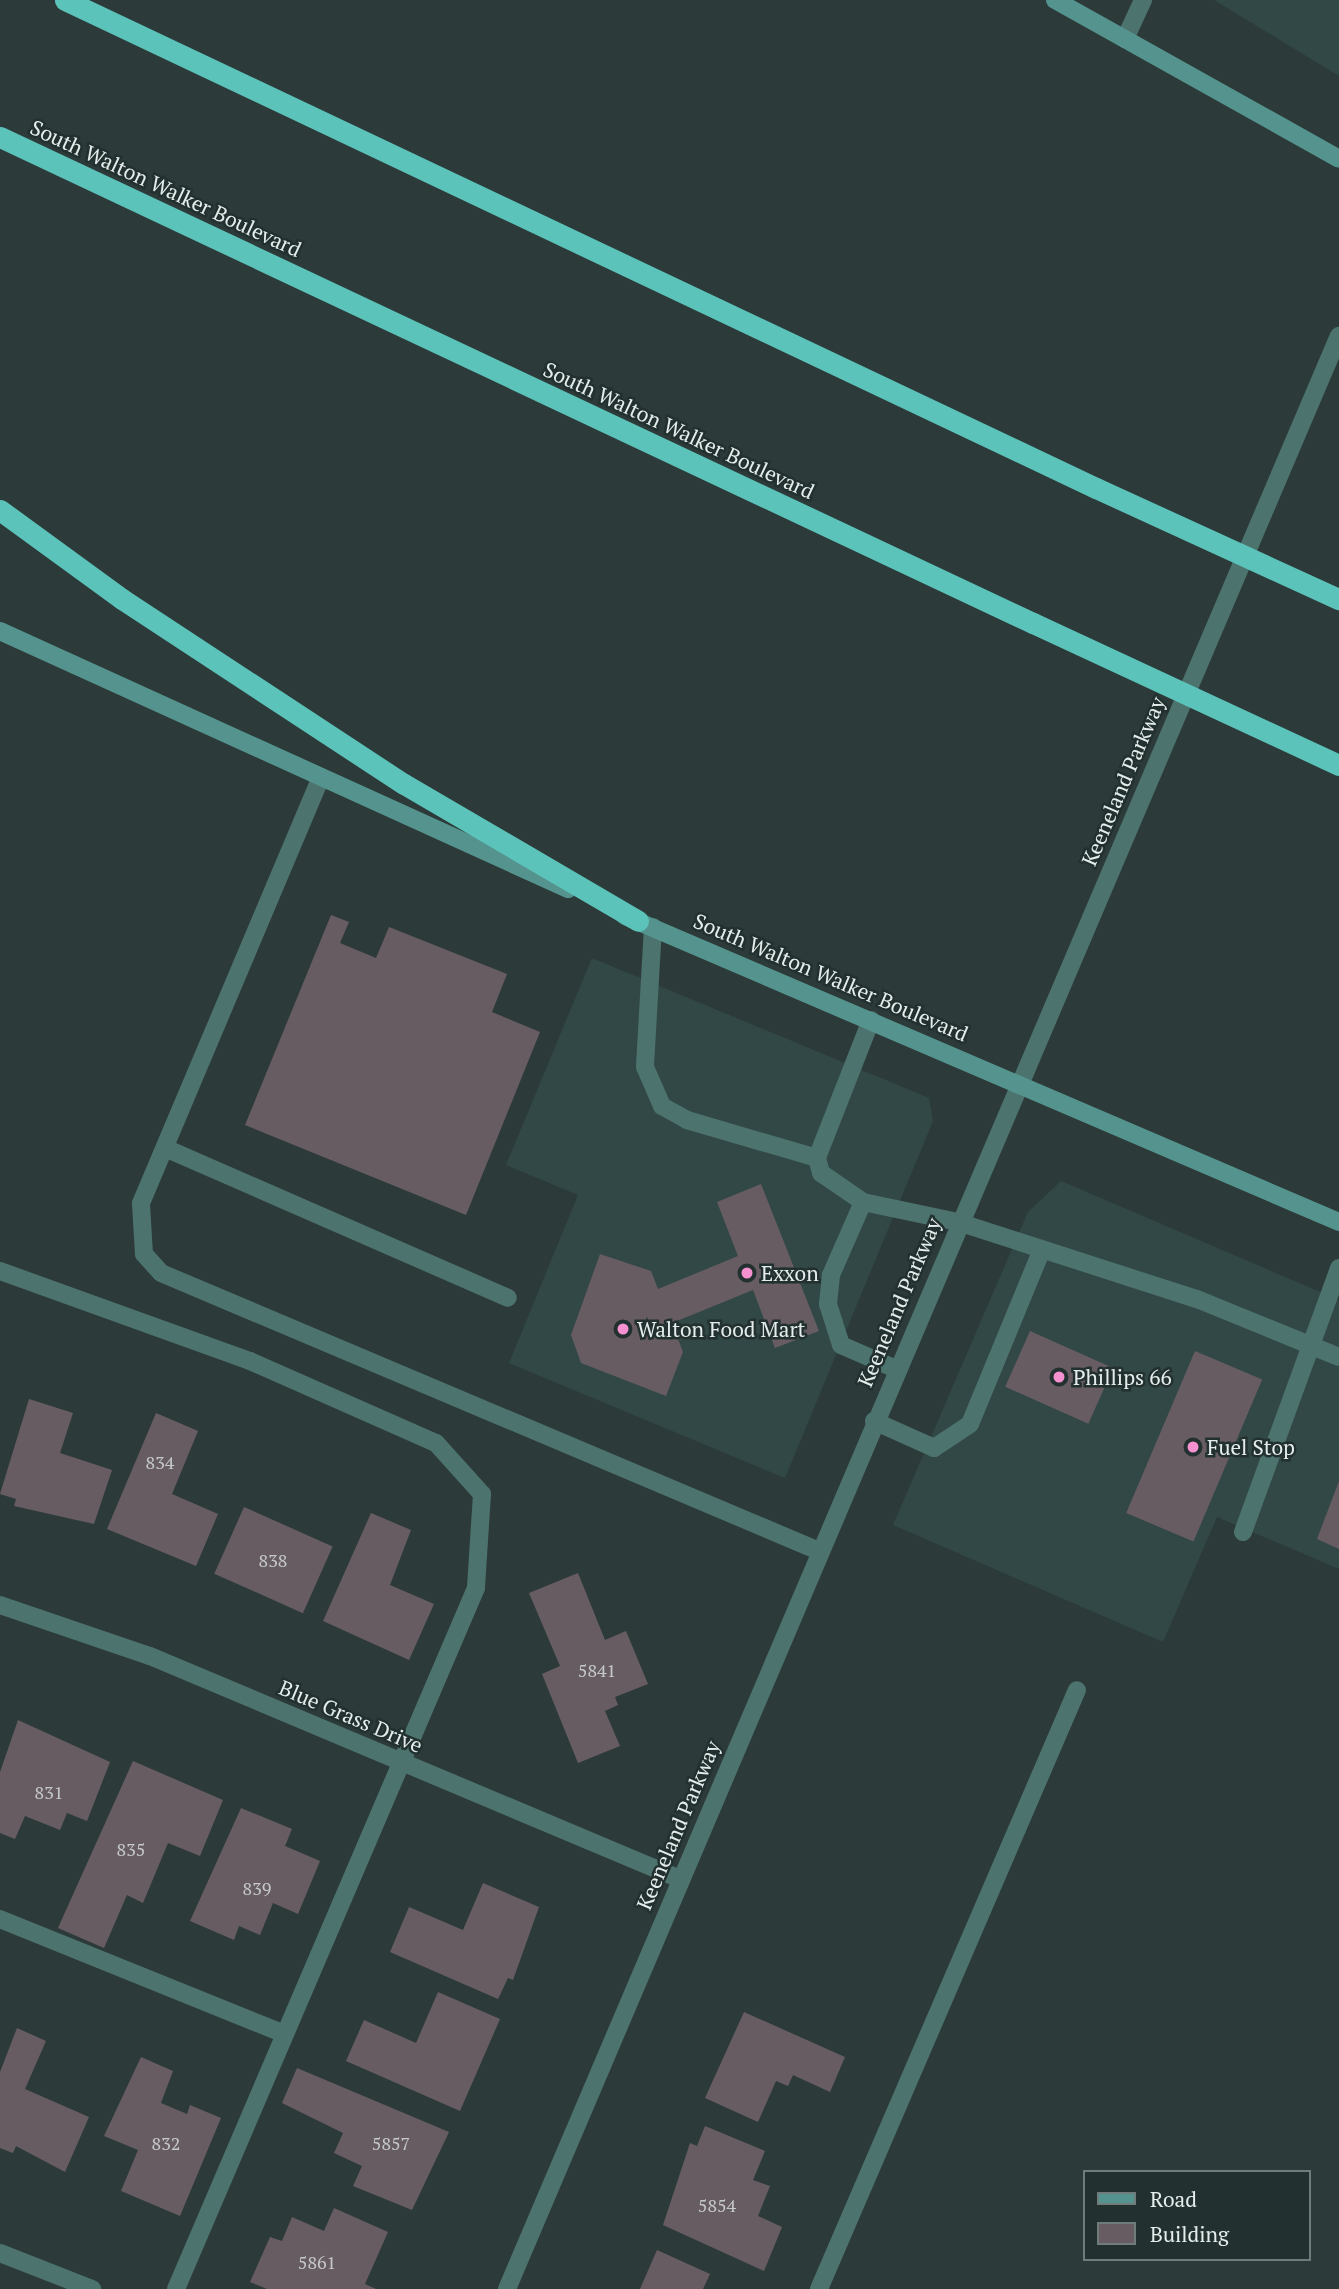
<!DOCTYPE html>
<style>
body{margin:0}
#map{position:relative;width:1339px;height:2289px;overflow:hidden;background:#2c3b39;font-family:"PT Serif",serif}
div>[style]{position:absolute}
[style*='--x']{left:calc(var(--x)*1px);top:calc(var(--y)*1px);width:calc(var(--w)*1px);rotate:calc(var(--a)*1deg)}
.built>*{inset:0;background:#324846}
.building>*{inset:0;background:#685c63;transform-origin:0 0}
.service>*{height:18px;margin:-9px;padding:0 9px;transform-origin:9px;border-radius:9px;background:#4d736f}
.minor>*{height:18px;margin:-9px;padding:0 9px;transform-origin:9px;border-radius:9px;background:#4d736f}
.tertiary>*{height:18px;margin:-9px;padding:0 9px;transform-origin:9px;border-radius:9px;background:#4d736f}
.secondary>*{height:18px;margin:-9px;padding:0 9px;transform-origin:9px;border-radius:9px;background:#55948e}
.motorway>*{height:21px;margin:-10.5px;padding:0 10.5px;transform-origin:10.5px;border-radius:10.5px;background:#5cc3bb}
.motorway-bridge>*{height:21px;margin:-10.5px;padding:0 10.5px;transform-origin:10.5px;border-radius:10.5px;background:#5cc3bb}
.dots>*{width:19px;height:19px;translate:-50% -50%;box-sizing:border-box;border:4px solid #22312f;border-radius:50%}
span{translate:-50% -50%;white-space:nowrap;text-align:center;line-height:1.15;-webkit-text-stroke:5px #22312f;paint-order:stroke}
.number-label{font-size:18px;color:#c5c9ca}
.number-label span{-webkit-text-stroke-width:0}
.street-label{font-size:21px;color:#e4edec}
.poi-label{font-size:21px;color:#e4edec}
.left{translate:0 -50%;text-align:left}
.legend{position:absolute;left:1083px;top:2170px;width:228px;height:91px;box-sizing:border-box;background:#22312f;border:2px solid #707c7b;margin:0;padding:9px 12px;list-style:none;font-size:21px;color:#e4edec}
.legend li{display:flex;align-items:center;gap:14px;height:35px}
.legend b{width:35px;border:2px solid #707c7b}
</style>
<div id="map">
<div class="built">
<i style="clip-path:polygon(1214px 0,1339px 0,1339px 76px)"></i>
<i style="clip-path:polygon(592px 958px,929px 1098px,933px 1121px,785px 1478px,509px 1363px,578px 1195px,506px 1165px)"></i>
<i style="clip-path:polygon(1061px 1181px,1339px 1300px,1339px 1569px,1217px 1517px,1163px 1642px,893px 1525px,1028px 1212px)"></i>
</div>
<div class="building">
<i style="clip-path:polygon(331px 915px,349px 922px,340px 943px,376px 958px,389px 927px,507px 974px,492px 1012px,540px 1032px,466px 1215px,245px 1125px)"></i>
<i style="clip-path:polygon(761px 1184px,819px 1331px,775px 1348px,753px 1290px,672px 1323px,683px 1352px,666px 1396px,581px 1363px,571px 1335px,600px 1254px,651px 1271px,658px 1289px,738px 1256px,717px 1202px)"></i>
<i style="left:1030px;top:1331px;width:91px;height:61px;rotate:24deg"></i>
<i style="left:1195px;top:1351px;width:73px;height:176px;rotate:23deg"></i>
<i style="clip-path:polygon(29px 1399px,73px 1413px,60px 1453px,112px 1470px,94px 1524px,14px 1506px,16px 1499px,0 1494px)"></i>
<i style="clip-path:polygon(156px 1413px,198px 1431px,172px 1494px,218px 1514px,196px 1566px,107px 1529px)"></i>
<i style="clip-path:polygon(1339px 1481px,1339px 1549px,1317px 1539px)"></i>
<i style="left:244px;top:1507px;width:97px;height:73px;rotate:24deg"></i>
<i style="clip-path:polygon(371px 1513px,411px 1530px,390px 1585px,434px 1604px,409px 1660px,323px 1621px)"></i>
<i style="clip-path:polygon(578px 1573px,605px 1640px,626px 1631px,648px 1684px,615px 1697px,618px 1705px,605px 1711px,620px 1746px,578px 1763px,542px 1674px,560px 1666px,529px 1593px)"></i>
<i style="clip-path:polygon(18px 1720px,110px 1762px,87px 1821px,67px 1813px,60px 1830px,25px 1816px,15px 1839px,0 1833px,0 1772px)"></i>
<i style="clip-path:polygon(133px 1761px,223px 1800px,200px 1856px,168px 1843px,143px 1903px,127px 1895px,104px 1948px,58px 1928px)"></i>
<i style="clip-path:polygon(241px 1808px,292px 1829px,285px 1846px,320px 1861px,298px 1914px,273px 1903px,260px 1935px,239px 1926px,234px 1940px,190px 1921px)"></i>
<i style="clip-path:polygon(483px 1883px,539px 1907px,513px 1980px,508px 1978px,498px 1999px,390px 1952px,409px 1907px,463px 1930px)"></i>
<i style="clip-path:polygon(438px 1992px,500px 2019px,460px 2111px,346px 2061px,364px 2020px,416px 2043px)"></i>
<i style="clip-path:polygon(744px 2012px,845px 2057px,830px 2092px,793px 2075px,788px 2086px,776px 2081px,758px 2122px,705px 2098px)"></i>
<i style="clip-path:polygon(17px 2028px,46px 2041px,25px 2089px,89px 2117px,65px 2172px,16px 2146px,13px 2153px,0 2148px,0 2072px)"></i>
<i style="clip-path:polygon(141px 2057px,173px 2071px,161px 2103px,187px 2114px,190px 2105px,221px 2118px,180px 2216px,121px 2191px,138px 2150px,104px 2136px)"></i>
<i style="clip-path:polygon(297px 2068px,449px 2132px,412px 2210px,353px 2186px,362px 2166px,334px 2153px,343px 2133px,282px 2103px)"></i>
<i style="clip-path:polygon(705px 2126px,765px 2151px,753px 2180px,770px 2186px,758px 2216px,782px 2227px,764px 2271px,663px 2225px,690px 2143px,697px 2146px)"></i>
<i style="clip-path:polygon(334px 2208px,388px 2232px,365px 2284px,376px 2289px,267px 2289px,250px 2282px,270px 2237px,282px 2241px,292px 2217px,324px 2231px)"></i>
<i style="clip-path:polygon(657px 2250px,710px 2274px,703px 2289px,640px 2289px)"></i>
</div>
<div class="service">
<i style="--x:1125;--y:39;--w:43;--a:-65.2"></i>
<i style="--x:321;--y:777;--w:463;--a:112.9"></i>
<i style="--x:141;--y:1204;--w:50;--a:86.6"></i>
<i style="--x:144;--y:1254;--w:25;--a:48"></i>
<i style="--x:161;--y:1273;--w:714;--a:22.9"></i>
<i style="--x:653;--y:927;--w:140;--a:93.3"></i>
<i style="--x:645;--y:1067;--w:43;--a:66.4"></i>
<i style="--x:662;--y:1106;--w:29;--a:29"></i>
<i style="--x:687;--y:1120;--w:135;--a:16.3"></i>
<i style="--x:871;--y:1020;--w:148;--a:111.4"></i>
<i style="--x:817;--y:1158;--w:16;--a:75"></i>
<i style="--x:821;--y:1173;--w:51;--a:34.6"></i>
<i style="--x:863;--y:1202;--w:97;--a:11.9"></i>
<i style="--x:958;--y:1222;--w:251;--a:17.9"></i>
<i style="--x:1197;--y:1299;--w:153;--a:22.2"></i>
<i style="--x:165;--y:1148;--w:374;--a:23.6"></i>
<i style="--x:863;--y:1202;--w:80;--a:113.7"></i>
<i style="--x:831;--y:1275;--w:29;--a:96"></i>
<i style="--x:828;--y:1304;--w:43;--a:72.4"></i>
<i style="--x:841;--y:1345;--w:60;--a:23.6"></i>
<i style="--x:0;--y:1271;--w:266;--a:19.8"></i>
<i style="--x:250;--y:1361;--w:203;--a:23.8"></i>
<i style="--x:436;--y:1443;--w:69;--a:48"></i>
<i style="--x:482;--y:1494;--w:94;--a:93.7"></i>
<i style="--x:476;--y:1588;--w:762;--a:113.17"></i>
<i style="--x:874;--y:1421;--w:66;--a:24.2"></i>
<i style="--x:934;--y:1448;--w:43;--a:-33.7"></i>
<i style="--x:970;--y:1424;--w:189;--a:-67.6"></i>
<i style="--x:1243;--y:1532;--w:281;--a:-70"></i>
<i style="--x:0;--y:1919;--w:304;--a:22"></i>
<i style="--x:819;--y:2289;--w:652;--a:-66.7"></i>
</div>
<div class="minor">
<i style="--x:0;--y:1605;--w:158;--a:18.8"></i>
<i style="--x:150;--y:1656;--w:575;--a:22.82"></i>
<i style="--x:0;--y:2253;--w:99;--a:21.4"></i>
</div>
<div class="tertiary">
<i style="--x:507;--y:2289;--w:2123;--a:-66.93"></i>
</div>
<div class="secondary">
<i style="--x:1055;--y:0;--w:325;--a:29.2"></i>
<i style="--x:0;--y:631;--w:624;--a:24.43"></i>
<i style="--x:625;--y:916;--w:777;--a:23.2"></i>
</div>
<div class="motorway">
<i style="--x:65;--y:0;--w:1141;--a:25.33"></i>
<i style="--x:0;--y:137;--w:1142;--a:25.2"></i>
<i style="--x:0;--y:510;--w:151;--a:36.1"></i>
<i style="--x:122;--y:599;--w:337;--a:33.3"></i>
<i style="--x:404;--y:784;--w:271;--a:30.3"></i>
</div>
<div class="motorway-bridge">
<i style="--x:1096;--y:488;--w:267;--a:24.6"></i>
<i style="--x:1033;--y:623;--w:337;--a:24.9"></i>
</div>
<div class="dots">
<i style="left:747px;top:1273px;background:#f590d1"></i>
<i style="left:623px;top:1329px;background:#f590d1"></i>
<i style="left:1059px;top:1377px;background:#f590d1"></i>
<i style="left:1193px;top:1447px;background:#f590d1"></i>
</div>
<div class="number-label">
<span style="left:160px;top:1462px">834</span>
<span style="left:273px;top:1560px">838</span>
<span style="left:597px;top:1670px">5841</span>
<span style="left:49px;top:1792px">831</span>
<span style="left:131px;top:1849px">835</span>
<span style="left:257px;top:1888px">839</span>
<span style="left:166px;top:2143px">832</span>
<span style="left:391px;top:2143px">5857</span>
<span style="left:717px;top:2205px">5854</span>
<span style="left:317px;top:2262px">5861</span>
</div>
<div class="street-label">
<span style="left:166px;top:188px;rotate:25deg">South Walton Walker Boulevard</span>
<span style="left:679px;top:430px;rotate:25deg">South Walton Walker Boulevard</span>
<span style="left:1123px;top:781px;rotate:-67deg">Keeneland Parkway</span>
<span style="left:831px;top:977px;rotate:23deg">South Walton Walker Boulevard</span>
<span style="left:899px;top:1302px;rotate:-67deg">Keeneland Parkway</span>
<span style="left:351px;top:1716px;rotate:23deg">Blue Grass Drive</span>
<span style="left:678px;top:1825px;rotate:-67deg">Keeneland Parkway</span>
</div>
<div class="poi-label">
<span class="left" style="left:761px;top:1273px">Exxon</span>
<span class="left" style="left:637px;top:1329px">Walton Food Mart</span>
<span class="left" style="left:1073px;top:1377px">Phillips 66</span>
<span class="left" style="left:1207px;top:1447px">Fuel Stop</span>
</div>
<ul class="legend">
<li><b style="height:9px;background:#55948e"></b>Road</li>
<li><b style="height:19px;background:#685c63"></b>Building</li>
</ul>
</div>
